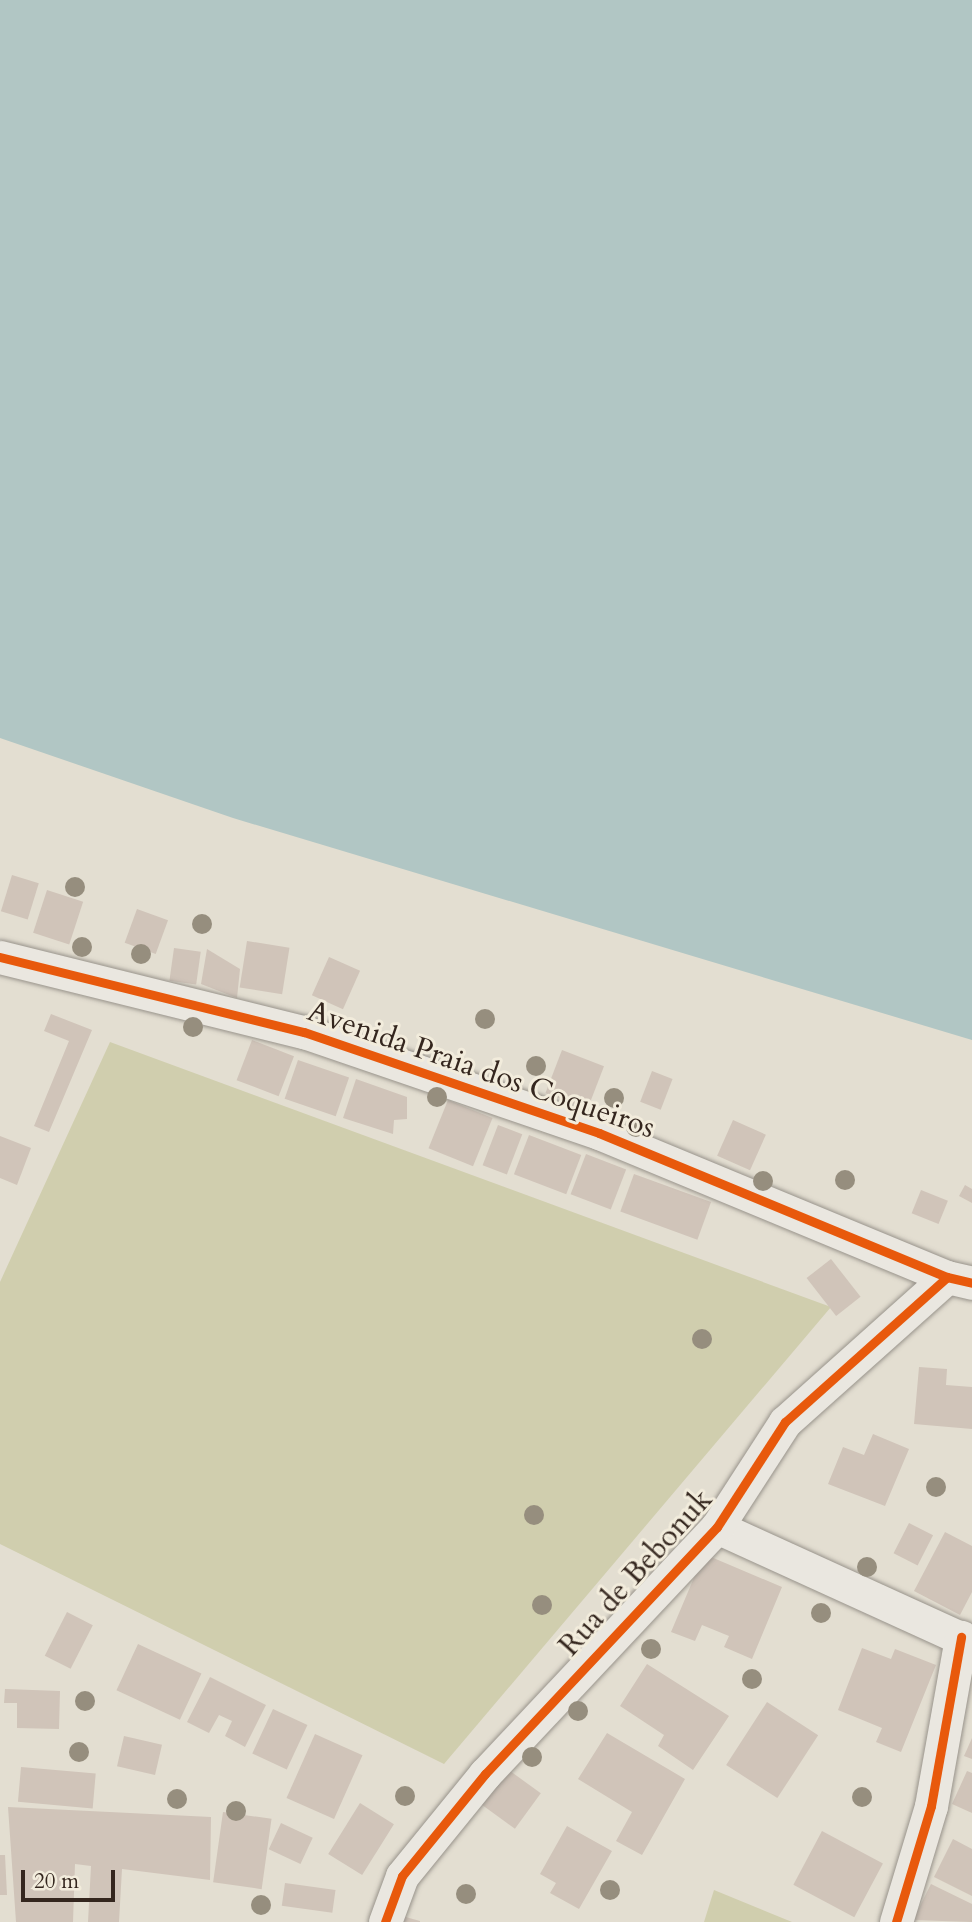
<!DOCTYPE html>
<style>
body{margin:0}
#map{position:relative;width:972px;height:1922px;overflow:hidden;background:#e3ded1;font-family:Cardo,serif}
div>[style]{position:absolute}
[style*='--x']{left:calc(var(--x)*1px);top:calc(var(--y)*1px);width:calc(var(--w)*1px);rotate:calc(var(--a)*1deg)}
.green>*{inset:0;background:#d0ceae}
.water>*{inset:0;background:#b1c6c4}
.building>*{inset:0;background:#d0c4b9;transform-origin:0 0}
.roads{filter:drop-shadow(0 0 2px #98938b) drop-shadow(0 0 2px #98938b)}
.minor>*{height:33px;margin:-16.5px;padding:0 16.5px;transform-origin:16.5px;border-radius:16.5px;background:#eae7e0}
.cycleway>*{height:9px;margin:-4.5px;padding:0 4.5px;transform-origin:4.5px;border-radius:4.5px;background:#e8590c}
.trees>*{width:20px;height:20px;margin:-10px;border-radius:50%;background:#968e7e}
span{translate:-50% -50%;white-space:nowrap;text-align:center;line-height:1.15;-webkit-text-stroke:6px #f2ecdc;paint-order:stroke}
.street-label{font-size:30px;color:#34261e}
.scale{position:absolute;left:21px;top:1870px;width:94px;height:32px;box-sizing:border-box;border:4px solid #34261e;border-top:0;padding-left:9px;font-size:21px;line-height:24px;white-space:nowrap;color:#34261e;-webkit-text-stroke:5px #f2ecdc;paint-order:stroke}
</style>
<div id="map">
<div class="green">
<i style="clip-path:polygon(110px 1042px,831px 1307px,444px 1764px,0 1544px,0 1282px)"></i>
<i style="clip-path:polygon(714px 1890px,792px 1922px,704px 1922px)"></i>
</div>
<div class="water">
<i style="clip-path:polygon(0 0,972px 0,972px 1040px,233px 818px,0 738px)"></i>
</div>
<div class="building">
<i style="left:12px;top:875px;width:28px;height:38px;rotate:17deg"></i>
<i style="left:47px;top:890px;width:38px;height:45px;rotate:18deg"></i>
<i style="left:137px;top:909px;width:33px;height:36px;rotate:20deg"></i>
<i style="left:247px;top:941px;width:43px;height:47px;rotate:9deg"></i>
<i style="left:174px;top:948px;width:27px;height:33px;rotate:8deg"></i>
<i style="clip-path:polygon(207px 949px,240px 969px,237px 998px,201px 984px)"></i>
<i style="left:329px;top:957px;width:34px;height:42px;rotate:24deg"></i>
<i style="clip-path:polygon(51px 1014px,92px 1030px,49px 1132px,34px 1126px,69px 1041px,44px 1031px)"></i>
<i style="left:252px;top:1040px;width:45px;height:43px;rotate:21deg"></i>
<i style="left:562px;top:1050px;width:45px;height:46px;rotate:21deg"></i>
<i style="left:298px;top:1060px;width:54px;height:41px;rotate:19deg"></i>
<i style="left:652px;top:1071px;width:22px;height:33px;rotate:21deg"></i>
<i style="clip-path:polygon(356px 1079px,407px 1097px,407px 1119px,394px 1120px,393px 1134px,343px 1118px)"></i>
<i style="left:448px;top:1100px;width:48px;height:52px;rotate:22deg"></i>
<i style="left:733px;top:1120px;width:36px;height:39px;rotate:24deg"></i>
<i style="left:498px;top:1125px;width:26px;height:43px;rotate:21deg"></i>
<i style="left:529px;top:1135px;width:56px;height:42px;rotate:21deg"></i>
<i style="clip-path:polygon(0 1136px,31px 1148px,17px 1185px,0 1178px)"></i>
<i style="left:586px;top:1154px;width:43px;height:43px;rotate:21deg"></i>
<i style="left:634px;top:1174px;width:82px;height:40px;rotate:20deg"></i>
<i style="clip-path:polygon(965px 1185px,972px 1189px,972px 1203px,959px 1196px)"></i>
<i style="left:921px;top:1190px;width:29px;height:25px;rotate:22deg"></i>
<i style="left:831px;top:1259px;width:48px;height:31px;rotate:52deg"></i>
<i style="clip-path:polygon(919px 1367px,947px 1369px,946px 1385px,972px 1387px,972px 1429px,914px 1424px)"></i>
<i style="clip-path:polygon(873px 1434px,909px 1449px,885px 1506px,828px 1484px,843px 1447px,864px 1455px)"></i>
<i style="left:909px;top:1523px;width:27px;height:34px;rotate:27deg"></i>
<i style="clip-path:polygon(945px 1532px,972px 1546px,972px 1592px,960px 1615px,914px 1591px)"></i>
<i style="clip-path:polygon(704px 1554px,782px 1587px,752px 1659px,724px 1647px,729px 1636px,702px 1625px,695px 1641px,671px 1632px)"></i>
<i style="left:67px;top:1612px;width:29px;height:49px;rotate:27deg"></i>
<i style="left:138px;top:1644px;width:70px;height:51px;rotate:25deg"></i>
<i style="clip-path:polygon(862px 1648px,891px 1659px,895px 1649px,936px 1665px,901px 1752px,876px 1742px,882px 1728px,838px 1710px)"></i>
<i style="clip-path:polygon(647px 1664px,729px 1716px,693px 1770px,658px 1746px,664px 1735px,620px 1706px)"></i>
<i style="clip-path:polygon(210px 1677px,266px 1705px,245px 1747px,225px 1736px,232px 1721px,219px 1715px,209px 1733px,187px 1722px)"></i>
<i style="clip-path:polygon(5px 1689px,60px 1691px,59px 1729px,17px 1728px,17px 1703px,4px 1703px)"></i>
<i style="left:767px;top:1702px;width:61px;height:75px;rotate:33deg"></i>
<i style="left:273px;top:1709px;width:38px;height:49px;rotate:25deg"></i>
<i style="clip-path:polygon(607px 1733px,685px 1779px,642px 1855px,616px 1841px,632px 1812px,578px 1779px)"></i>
<i style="left:315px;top:1734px;width:52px;height:70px;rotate:24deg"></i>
<i style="left:124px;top:1736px;width:39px;height:31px;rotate:13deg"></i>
<i style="clip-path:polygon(972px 1738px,972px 1759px,964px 1756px)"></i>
<i style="left:21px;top:1767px;width:75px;height:35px;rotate:5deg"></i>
<i style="left:506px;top:1768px;width:43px;height:44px;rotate:36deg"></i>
<i style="clip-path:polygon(967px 1771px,972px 1773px,972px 1813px,952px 1804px)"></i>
<i style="left:360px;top:1803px;width:40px;height:60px;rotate:32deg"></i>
<i style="clip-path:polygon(8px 1807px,211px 1817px,210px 1880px,122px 1869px,119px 1922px,88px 1922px,91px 1866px,75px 1864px,73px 1922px,16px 1922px)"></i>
<i style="left:223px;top:1812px;width:49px;height:71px;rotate:8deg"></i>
<i style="left:281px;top:1823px;width:35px;height:29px;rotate:25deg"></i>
<i style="clip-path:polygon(567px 1826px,612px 1851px,579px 1909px,550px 1893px,556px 1883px,540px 1874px)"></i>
<i style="left:822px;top:1831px;width:69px;height:61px;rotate:28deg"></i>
<i style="clip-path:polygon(953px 1839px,972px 1849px,972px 1896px,934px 1877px)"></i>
<i style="clip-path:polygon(0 1855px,5px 1855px,7px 1895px,0 1895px)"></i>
<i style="left:285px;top:1883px;width:51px;height:23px;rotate:8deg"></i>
<i style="clip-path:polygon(931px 1884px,972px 1904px,972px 1922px,913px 1920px)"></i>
<i style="clip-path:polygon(402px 1916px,420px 1921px,420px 1922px,400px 1922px)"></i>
</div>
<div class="roads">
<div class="minor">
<i style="--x:0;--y:957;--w:313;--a:13.9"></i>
<i style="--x:304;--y:1032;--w:312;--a:18.9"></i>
<i style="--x:599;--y:1133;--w:377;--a:22.5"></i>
<i style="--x:947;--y:1277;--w:26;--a:13"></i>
<i style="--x:717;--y:1527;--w:280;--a:24.5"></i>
<i style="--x:385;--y:1922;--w:49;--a:-69.7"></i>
<i style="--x:402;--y:1876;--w:132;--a:-50.9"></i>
<i style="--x:485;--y:1774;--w:339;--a:-46.8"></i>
<i style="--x:717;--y:1527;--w:125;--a:-57.1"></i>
<i style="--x:785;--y:1422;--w:217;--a:-41.8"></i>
<i style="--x:896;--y:1922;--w:121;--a:-73.2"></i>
<i style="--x:931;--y:1806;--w:172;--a:-79.9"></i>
</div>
</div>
<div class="cycleway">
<i style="--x:0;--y:957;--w:313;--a:13.9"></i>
<i style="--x:304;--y:1032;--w:312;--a:18.9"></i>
<i style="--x:599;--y:1133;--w:377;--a:22.5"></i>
<i style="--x:947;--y:1277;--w:26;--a:13"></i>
<i style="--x:385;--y:1922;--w:49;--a:-69.7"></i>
<i style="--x:402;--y:1876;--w:132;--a:-50.9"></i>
<i style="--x:485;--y:1774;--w:339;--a:-46.8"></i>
<i style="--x:717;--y:1527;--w:125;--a:-57.1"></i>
<i style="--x:785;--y:1422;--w:217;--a:-41.8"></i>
<i style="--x:896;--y:1922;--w:121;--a:-73.2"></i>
<i style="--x:931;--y:1806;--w:172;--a:-79.9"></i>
</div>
<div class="trees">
<i style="left:75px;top:887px"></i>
<i style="left:202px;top:924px"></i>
<i style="left:82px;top:947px"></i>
<i style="left:141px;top:954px"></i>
<i style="left:485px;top:1019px"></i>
<i style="left:193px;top:1027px"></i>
<i style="left:536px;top:1066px"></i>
<i style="left:437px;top:1097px"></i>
<i style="left:614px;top:1098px"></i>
<i style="left:636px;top:1127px"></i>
<i style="left:845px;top:1180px"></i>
<i style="left:763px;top:1181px"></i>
<i style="left:702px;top:1339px"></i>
<i style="left:936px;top:1487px"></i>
<i style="left:534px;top:1515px"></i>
<i style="left:867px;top:1567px"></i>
<i style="left:542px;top:1605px"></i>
<i style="left:821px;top:1613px"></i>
<i style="left:651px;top:1649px"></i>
<i style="left:752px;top:1679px"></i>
<i style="left:85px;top:1701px"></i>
<i style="left:578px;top:1711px"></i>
<i style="left:79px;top:1752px"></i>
<i style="left:532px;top:1757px"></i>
<i style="left:405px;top:1796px"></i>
<i style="left:862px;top:1797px"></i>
<i style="left:177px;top:1799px"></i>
<i style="left:236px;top:1811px"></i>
<i style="left:610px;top:1890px"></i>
<i style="left:466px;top:1894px"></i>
<i style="left:261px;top:1905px"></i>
</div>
<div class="street-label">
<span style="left:481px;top:1070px;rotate:19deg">Avenida Praia dos Coqueiros</span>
<span style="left:636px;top:1573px;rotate:-48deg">Rua de Bebonuk</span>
</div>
<div class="scale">20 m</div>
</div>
